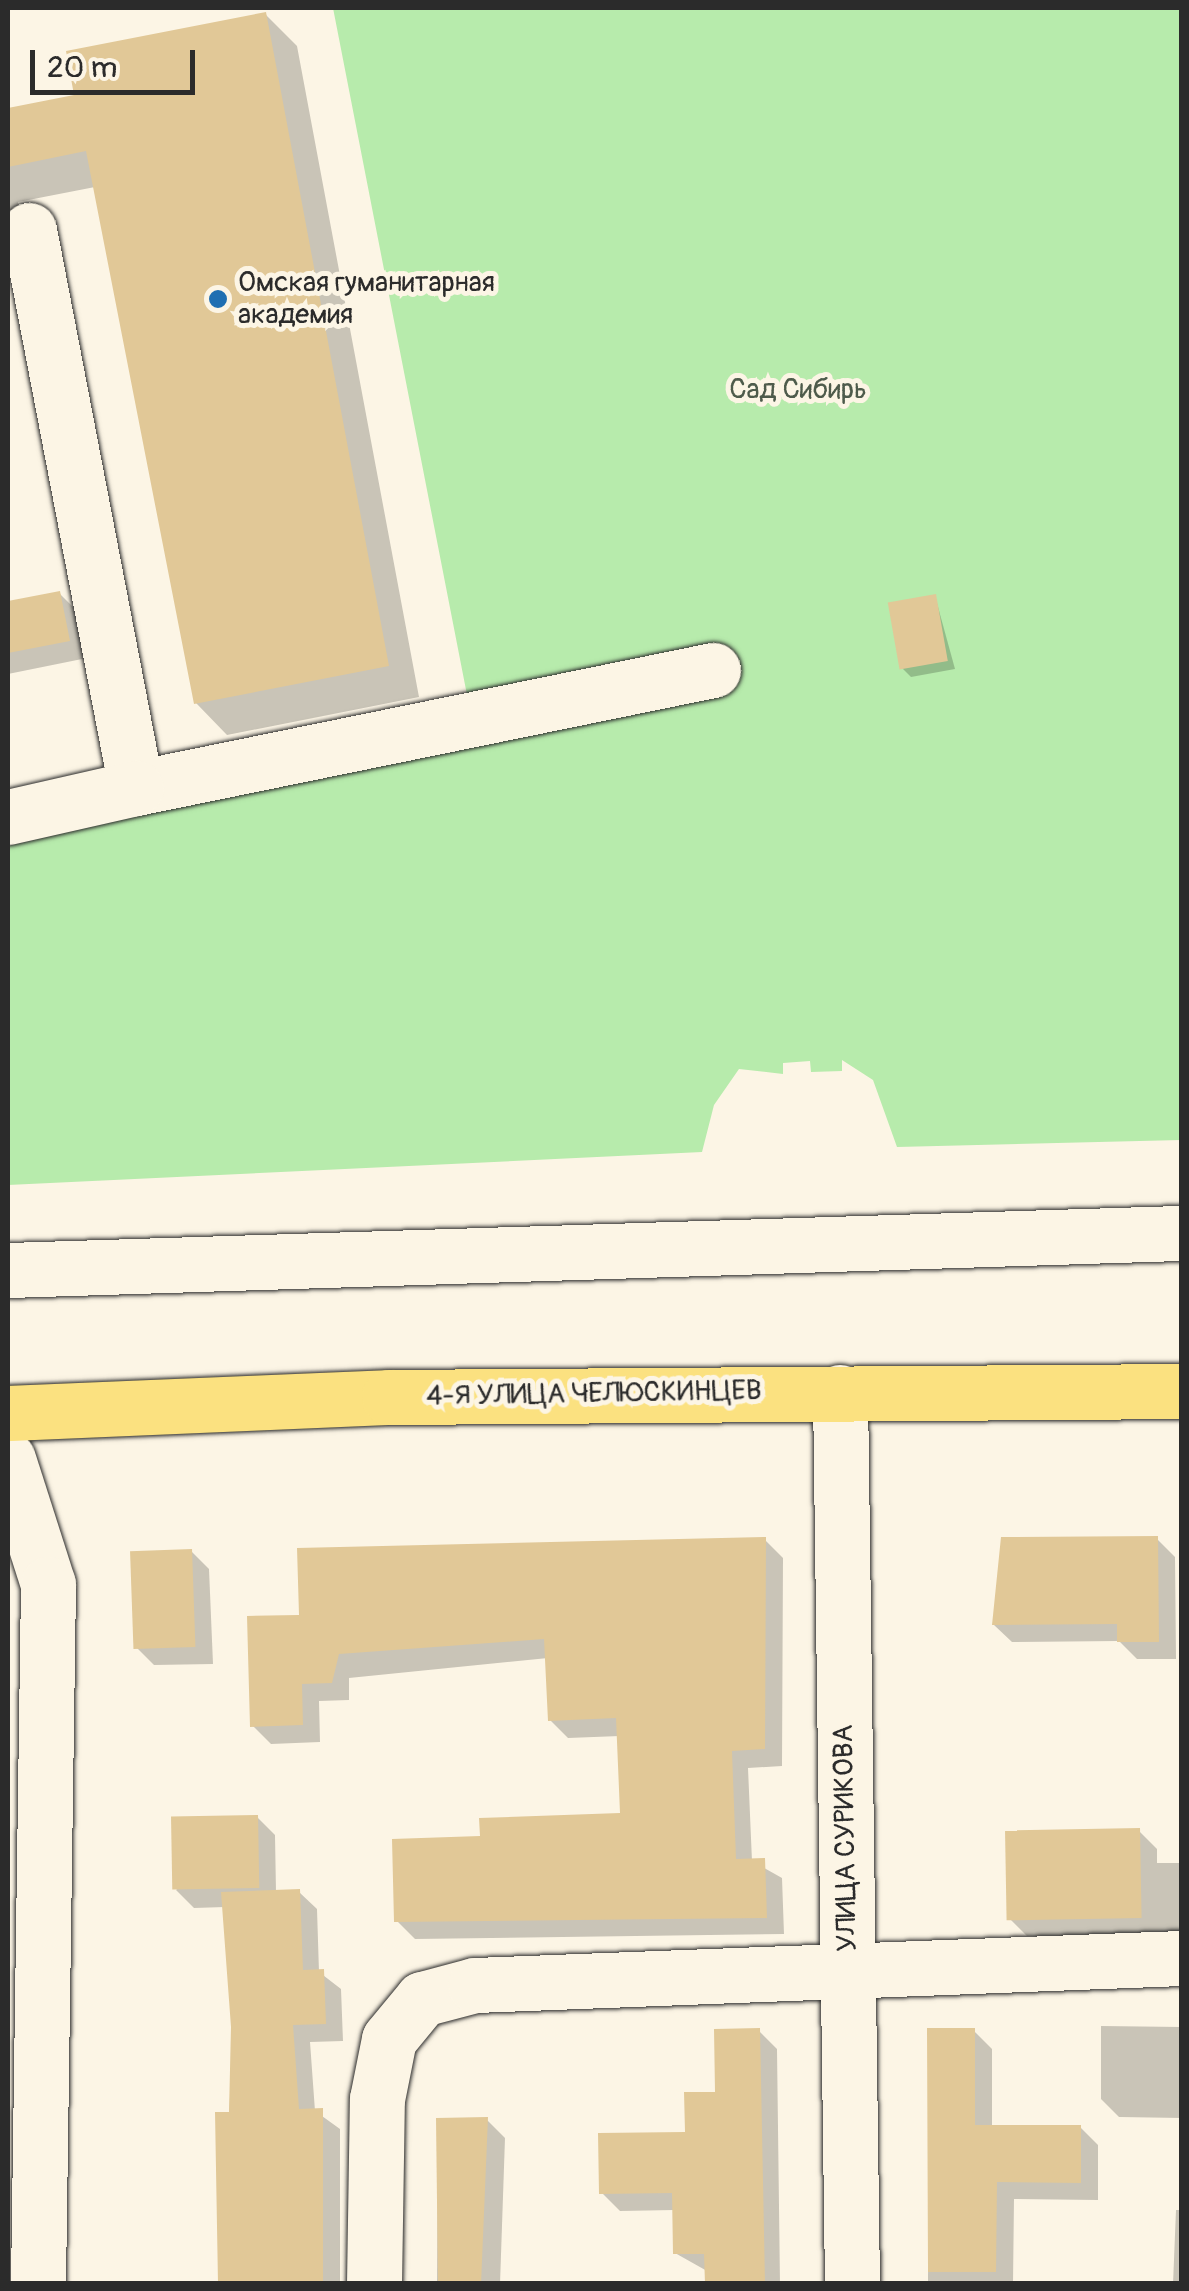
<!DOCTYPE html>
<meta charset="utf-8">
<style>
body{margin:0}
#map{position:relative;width:1189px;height:2291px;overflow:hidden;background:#fcf5e5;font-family:Pangolin,sans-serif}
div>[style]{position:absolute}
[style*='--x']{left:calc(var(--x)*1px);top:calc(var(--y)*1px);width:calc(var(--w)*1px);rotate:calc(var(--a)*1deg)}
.green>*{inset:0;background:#b7ebac}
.shadow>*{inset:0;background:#0003}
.building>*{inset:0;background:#e1c897;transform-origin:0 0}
.roads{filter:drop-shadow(0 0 2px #2b2b2b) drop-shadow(0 0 2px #2b2b2b)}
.minor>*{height:55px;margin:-27.5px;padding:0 27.5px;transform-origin:27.5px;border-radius:27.5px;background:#fcf5e5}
.major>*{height:55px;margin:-27.5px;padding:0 27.5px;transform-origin:27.5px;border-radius:27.5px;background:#fbe180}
.dots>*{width:28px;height:28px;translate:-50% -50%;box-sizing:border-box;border:5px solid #fcf5e5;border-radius:50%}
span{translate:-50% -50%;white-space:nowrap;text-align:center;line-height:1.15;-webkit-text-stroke:10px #fcf5e5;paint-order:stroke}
.poi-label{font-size:28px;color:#2b2b2b}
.left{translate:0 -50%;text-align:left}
.park-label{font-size:28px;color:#4e5b4b}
.street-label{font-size:28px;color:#2b2b2b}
.frame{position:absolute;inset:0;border:10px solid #2b2b2b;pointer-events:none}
.scale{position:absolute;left:30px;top:50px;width:165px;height:45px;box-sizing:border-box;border:5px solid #2b2b2b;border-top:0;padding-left:12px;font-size:30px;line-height:35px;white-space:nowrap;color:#2b2b2b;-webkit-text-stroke:8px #fcf5e5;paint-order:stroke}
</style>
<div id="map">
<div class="green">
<i style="clip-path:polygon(333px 8px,1181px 8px,1181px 1140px,897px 1147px,873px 1080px,842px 1060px,842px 1071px,811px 1072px,810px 1061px,783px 1063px,783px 1074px,739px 1069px,714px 1105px,702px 1152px,8px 1185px,8px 846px,475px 736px)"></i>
</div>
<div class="shadow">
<i style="clip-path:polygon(265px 14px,297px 46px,419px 697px,227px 735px,196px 703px,95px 187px,18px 202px,22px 224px,8px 227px,8px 110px,77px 97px)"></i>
<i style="clip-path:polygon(59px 593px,77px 611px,87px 658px,8px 674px,8px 604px)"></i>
<i style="clip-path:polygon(935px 596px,955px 669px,911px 677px,902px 668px)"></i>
<i style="clip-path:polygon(1157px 1539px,1175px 1557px,1176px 1659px,1137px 1659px,1119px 1641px,1012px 1642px,994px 1625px)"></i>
<i style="clip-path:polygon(765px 1540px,783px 1558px,782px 1766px,748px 1768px,752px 1861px,782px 1878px,784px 1934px,415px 1939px,397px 1921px,482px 1838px,623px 1816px,620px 1736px,568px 1738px,550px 1720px,548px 1658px,349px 1678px,349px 1700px,319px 1701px,320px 1742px,271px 1744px,253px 1726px,302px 1617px)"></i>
<i style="clip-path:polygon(191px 1551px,209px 1569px,213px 1664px,154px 1665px,136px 1647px)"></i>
<i style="clip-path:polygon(257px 1817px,275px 1835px,276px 1892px,299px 1892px,317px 1909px,319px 1972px,341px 1989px,343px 2041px,310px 2042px,315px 2111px,340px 2129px,340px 2284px,222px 2284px,233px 2027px,225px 1907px,194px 1908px,176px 1890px)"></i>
<i style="clip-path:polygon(1139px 1831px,1157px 1849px,1157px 1863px,1182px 1863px,1182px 1939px,1027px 1936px,1009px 1918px)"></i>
<i style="clip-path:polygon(1101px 2026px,1182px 2027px,1182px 2118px,1119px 2117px,1101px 2099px)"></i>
<i style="clip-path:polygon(929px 2030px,974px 2031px,992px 2049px,992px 2127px,1080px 2127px,1098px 2145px,1098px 2200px,1014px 2199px,1013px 2284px,928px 2284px)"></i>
<i style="clip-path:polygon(759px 2031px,777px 2049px,780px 2284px,707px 2284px,707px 2271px,675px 2253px,674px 2210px,620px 2211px,602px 2193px,687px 2134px)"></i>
<i style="clip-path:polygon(487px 2120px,505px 2138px,500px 2284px,437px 2284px,438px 2121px)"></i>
<i style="clip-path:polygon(1176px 2210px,1182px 2210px,1182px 2284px,1173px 2284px)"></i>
</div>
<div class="building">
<i style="clip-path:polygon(266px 12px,389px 666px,194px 704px,86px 151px,8px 167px,8px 108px,74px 95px,66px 51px)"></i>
<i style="clip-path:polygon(60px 591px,70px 641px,8px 653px,8px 601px)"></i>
<i style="left:936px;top:594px;width:68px;height:49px;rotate:80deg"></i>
<i style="clip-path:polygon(1158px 1536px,1159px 1642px,1117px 1642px,1117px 1624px,992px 1625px,1001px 1537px)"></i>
<i style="clip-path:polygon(766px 1537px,765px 1749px,732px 1751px,736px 1859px,765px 1858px,767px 1918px,394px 1922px,392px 1839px,480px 1836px,479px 1818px,620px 1813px,616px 1718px,548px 1721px,544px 1639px,339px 1654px,332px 1683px,302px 1684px,303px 1725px,250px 1727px,247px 1616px,299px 1615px,297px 1548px)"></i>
<i style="left:192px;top:1549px;width:98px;height:62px;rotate:88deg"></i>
<i style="left:258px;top:1815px;width:73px;height:87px;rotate:89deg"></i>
<i style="left:1140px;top:1828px;width:90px;height:135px;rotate:89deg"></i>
<i style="clip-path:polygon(300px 1889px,303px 1970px,324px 1969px,326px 2024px,293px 2025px,299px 2109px,323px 2108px,323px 2284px,218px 2284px,215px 2112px,229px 2112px,231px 2027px,221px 1892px)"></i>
<i style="clip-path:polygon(760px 2028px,765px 2284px,705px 2284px,704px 2254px,673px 2254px,672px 2193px,599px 2194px,598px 2133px,685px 2132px,684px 2092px,715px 2092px,714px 2029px)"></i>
<i style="clip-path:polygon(927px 2028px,975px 2028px,975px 2125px,1081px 2125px,1081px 2183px,997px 2182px,996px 2272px,928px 2272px)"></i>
<i style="clip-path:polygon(488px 2117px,481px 2284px,438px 2284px,436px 2118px)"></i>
</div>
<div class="roads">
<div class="minor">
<i style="--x:29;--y:230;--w:568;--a:79.14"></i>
<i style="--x:136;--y:788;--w:589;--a:-11.56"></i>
<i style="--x:8;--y:817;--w:131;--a:-12.8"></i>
<i style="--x:8;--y:1270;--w:1175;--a:-1.81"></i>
<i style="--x:840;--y:1392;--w:892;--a:89.23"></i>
<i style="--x:8;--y:1459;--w:131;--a:72.3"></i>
<i style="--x:48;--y:1584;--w:700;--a:90.82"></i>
<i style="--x:374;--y:2284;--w:185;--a:-89.1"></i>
<i style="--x:377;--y:2099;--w:61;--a:-78.7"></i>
<i style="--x:389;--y:2039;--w:52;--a:-50.5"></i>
<i style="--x:422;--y:1999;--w:55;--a:-14.8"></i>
<i style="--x:475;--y:1985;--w:708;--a:-2.19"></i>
</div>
<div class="major">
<i style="--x:8;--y:1413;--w:381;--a:-2.4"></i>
<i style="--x:389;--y:1397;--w:793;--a:-0.43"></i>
</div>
</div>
<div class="dots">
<i style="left:218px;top:299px;background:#1f6fb2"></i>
</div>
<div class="poi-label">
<span class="left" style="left:238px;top:299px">Омская гуманитарная<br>академия</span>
</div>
<div class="park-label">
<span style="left:798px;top:390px">Сад Сибирь</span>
</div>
<div class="street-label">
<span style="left:594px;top:1394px;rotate:-1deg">4-Я УЛИЦА ЧЕЛЮСКИНЦЕВ</span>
<span style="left:846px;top:1838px;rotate:-91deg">УЛИЦА СУРИКОВА</span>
</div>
<div class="frame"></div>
<div class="scale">20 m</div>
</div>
